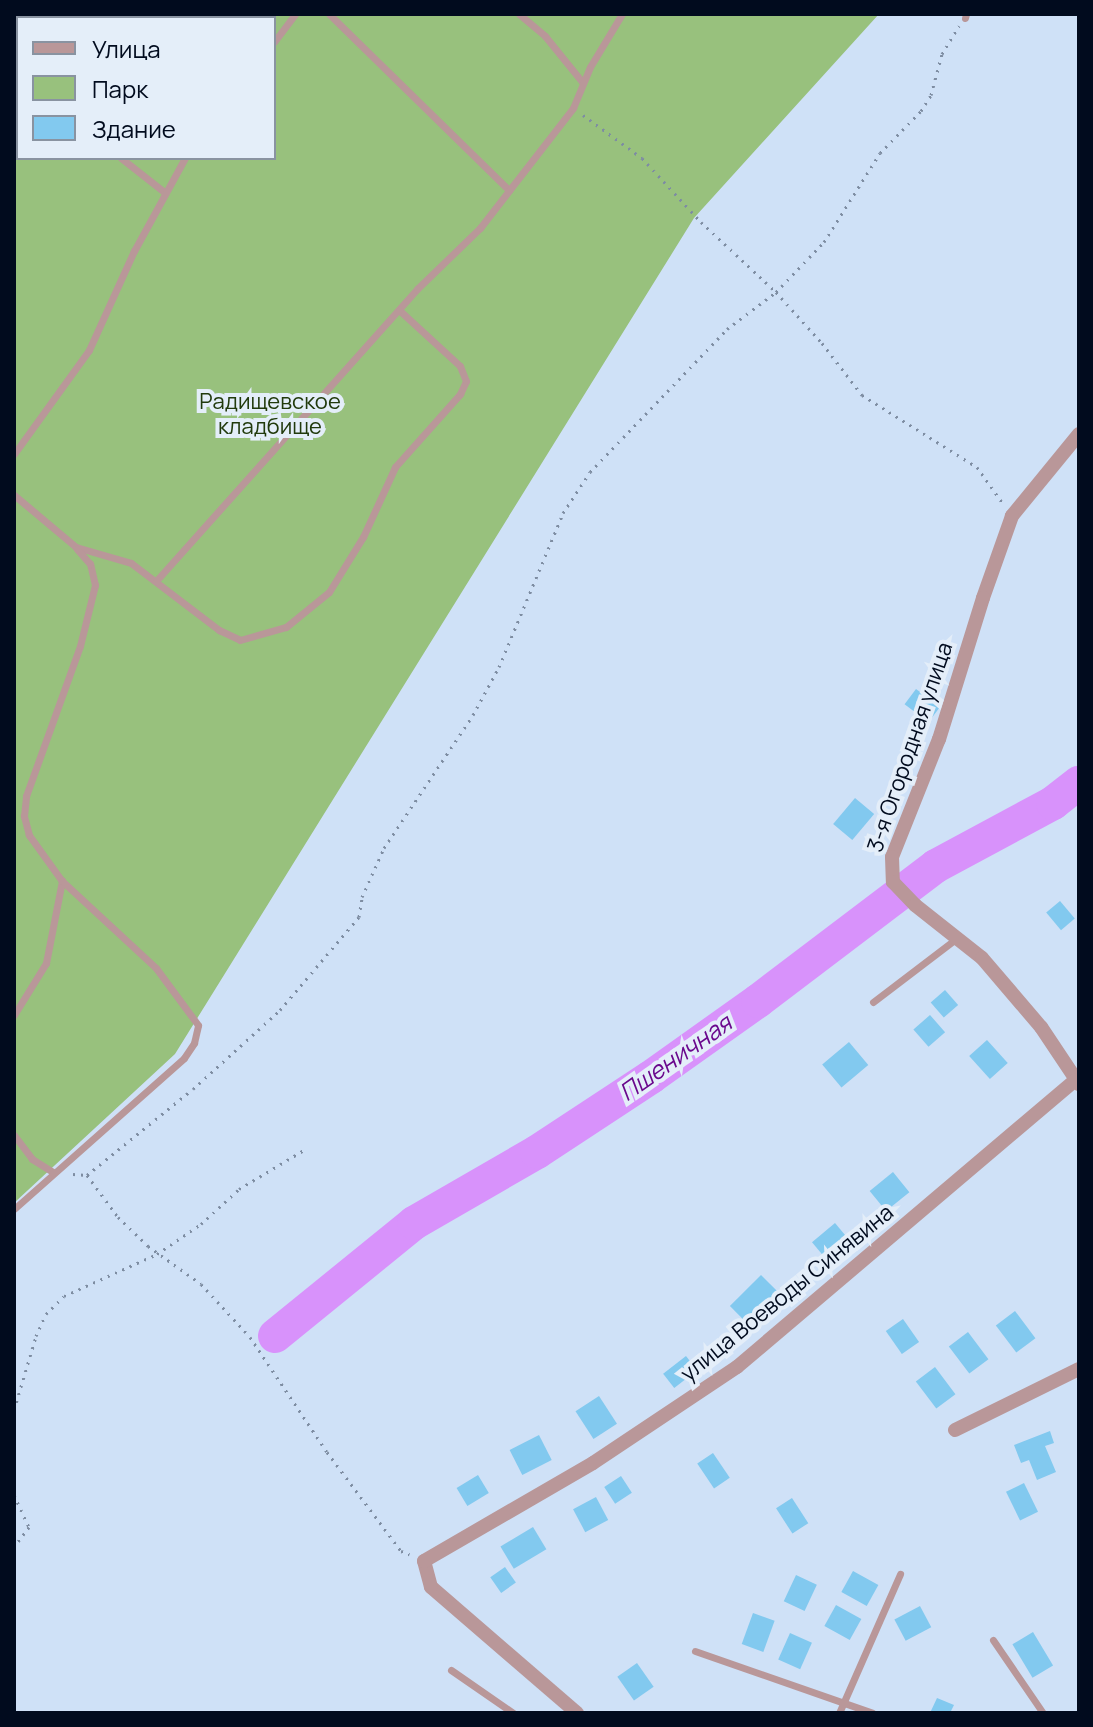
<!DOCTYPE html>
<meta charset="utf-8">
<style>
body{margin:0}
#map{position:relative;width:1093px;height:1727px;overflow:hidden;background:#cfe1f7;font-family:Manrope,sans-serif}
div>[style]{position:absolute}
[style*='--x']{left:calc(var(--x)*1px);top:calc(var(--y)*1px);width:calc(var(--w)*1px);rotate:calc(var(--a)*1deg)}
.green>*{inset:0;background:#98c17d}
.river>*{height:34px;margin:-17px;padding:0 17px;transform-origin:17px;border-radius:17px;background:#d892fb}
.building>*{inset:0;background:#82c9ef;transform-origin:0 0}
.path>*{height:3px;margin-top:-1.5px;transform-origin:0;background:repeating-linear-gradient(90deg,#7e8da2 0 2px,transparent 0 8px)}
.lane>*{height:7px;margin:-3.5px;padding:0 3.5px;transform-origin:3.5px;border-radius:3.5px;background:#b99799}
.street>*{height:14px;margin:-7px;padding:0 7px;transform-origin:7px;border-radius:7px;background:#b99799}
span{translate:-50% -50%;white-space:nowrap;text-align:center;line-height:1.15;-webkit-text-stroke:8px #e4eef9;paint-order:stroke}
.park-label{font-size:22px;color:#213a0c}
.street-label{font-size:22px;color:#010b1e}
.water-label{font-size:24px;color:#6a088d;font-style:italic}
.frame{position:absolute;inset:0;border:16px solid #010b1e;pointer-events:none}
.legend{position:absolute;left:16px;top:16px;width:260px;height:144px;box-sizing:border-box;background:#e4eef9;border:2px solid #8993a1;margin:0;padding:10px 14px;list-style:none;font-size:24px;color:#010b1e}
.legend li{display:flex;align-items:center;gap:16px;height:40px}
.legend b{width:40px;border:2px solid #8993a1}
</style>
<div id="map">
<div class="green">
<i style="clip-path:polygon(evenodd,14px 14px,879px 14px,694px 218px,175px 1054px,14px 1203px,14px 14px,18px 18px,274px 18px,274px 158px,18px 158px,18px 18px)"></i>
</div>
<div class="river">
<i style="--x:275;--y:1336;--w:179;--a:-39.1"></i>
<i style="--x:414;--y:1223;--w:142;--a:-30"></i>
<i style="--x:537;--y:1152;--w:136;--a:-33.3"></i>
<i style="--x:651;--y:1077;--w:131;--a:-35.4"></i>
<i style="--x:758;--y:1001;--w:223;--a:-37.2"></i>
<i style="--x:936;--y:866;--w:133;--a:-28.3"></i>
<i style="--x:1053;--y:803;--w:33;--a:-38"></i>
</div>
<div class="building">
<i style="left:916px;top:689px;width:30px;height:19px;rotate:37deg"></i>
<i style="left:855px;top:798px;width:25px;height:34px;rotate:40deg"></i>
<i style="left:1060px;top:901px;width:23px;height:18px;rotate:50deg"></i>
<i style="left:945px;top:990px;width:20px;height:19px;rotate:49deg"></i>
<i style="left:930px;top:1015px;width:23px;height:22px;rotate:49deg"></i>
<i style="left:987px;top:1040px;width:31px;height:24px;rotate:48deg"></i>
<i style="left:849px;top:1042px;width:30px;height:35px;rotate:50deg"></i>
<i style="left:893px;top:1172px;width:26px;height:30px;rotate:51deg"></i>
<i style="left:835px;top:1223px;width:26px;height:30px;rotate:50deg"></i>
<i style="left:761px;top:1275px;width:27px;height:44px;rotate:45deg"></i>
<i style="left:1015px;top:1311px;width:34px;height:24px;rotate:53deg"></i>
<i style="left:903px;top:1319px;width:28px;height:21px;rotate:55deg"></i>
<i style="left:968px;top:1332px;width:34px;height:24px;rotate:53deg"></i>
<i style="left:686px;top:1356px;width:18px;height:29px;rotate:52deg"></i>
<i style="left:935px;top:1367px;width:34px;height:24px;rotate:53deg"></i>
<i style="left:599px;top:1396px;width:33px;height:28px;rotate:57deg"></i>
<i style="clip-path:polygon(1050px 1431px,1054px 1443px,1045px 1446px,1056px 1472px,1037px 1480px,1029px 1460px,1021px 1463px,1014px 1445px)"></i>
<i style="left:539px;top:1435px;width:28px;height:33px;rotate:63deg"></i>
<i style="left:713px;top:1453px;width:30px;height:19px;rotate:56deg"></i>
<i style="left:478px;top:1475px;width:21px;height:25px;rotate:59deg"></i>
<i style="left:621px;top:1476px;width:20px;height:20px;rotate:57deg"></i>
<i style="left:1024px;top:1483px;width:32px;height:20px;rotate:64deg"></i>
<i style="left:596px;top:1497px;width:26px;height:26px;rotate:62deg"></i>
<i style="left:792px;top:1498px;width:30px;height:19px;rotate:57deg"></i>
<i style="left:533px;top:1527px;width:26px;height:38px;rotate:59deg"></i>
<i style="left:505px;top:1567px;width:19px;height:18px;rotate:55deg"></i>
<i style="left:853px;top:1571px;width:29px;height:24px;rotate:29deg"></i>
<i style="left:796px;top:1575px;width:23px;height:29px;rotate:25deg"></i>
<i style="left:836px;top:1605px;width:29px;height:24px;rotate:29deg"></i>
<i style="left:920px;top:1606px;width:24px;height:29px;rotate:62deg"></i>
<i style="left:753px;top:1613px;width:23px;height:33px;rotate:20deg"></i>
<i style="left:1033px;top:1632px;width:39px;height:24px;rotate:59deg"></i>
<i style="left:790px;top:1633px;width:24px;height:29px;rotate:24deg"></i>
<i style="left:637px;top:1663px;width:29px;height:24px;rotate:55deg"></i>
<i style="clip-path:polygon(937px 1698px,954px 1705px,950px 1713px,930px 1713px)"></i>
</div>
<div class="path">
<i style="--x:583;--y:115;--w:73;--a:36.1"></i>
<i style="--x:642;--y:158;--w:87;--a:47.3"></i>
<i style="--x:701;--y:222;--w:103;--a:43"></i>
<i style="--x:776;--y:292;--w:69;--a:48"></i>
<i style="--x:822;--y:343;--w:66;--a:52.4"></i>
<i style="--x:862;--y:395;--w:136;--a:32.1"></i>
<i style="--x:977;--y:467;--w:43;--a:54.5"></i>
<i style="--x:73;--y:1174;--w:14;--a:4"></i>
<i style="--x:87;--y:1175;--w:52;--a:53.6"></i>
<i style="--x:118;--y:1217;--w:42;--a:44"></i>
<i style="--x:148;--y:1246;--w:65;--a:35.6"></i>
<i style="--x:201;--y:1284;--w:72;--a:47.2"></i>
<i style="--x:250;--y:1337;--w:138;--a:56.2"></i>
<i style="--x:327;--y:1452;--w:124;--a:53.2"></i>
<i style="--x:401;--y:1551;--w:9;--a:21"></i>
<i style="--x:87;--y:1175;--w:136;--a:-39.1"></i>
<i style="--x:193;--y:1089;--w:118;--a:-42.2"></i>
<i style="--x:280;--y:1010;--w:122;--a:-49.7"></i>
<i style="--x:359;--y:917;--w:20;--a:-81"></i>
<i style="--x:362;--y:897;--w:54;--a:-65.8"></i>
<i style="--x:384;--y:848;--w:160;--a:-56.2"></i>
<i style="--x:473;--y:715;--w:55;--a:-61.6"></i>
<i style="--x:499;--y:667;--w:167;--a:-67.4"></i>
<i style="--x:563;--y:513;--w:49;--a:-56.6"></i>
<i style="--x:590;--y:472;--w:198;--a:-46.2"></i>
<i style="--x:727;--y:329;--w:61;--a:-37.1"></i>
<i style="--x:776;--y:292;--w:69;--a:-46.2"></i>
<i style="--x:824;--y:242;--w:105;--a:-57.8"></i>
<i style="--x:880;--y:153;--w:59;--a:-45.7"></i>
<i style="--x:921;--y:111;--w:19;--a:-58"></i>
<i style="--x:931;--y:95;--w:42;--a:-75"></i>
<i style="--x:942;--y:54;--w:33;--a:-59"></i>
<i style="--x:14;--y:1410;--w:77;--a:-73.4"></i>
<i style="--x:36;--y:1336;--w:24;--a:-66"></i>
<i style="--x:46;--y:1314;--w:25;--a:-45"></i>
<i style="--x:64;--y:1296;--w:102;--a:-24.3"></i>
<i style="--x:157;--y:1254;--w:53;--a:-34.3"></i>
<i style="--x:201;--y:1224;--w:52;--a:-42.6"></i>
<i style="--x:239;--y:1189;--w:76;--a:-31"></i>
<i style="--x:14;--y:1495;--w:35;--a:65"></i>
<i style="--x:29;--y:1527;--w:25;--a:127"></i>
</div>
<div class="lane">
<i style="--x:329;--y:14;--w:252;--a:44.4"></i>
<i style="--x:519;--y:14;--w:34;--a:40"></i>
<i style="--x:545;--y:36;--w:60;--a:51"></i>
<i style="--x:965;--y:18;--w:4;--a:-76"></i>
<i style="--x:274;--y:42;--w:35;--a:-53"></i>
<i style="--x:14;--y:89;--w:4;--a:27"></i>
<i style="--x:121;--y:158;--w:55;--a:38.3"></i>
<i style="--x:14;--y:454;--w:128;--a:-54.2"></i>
<i style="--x:89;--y:350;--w:109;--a:-65.6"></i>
<i style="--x:134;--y:251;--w:106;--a:-61.3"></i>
<i style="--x:14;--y:495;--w:81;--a:40"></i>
<i style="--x:76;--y:547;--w:57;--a:16.2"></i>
<i style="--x:131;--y:563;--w:111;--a:37.3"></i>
<i style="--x:219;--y:630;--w:23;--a:25"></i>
<i style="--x:240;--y:640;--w:48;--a:-15.8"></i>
<i style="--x:286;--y:627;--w:55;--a:-39.1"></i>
<i style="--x:329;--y:592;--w:65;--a:-58.3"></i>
<i style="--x:363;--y:537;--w:77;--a:-65.4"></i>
<i style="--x:395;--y:467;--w:98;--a:-48.3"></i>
<i style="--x:460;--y:394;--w:14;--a:-65"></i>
<i style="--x:466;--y:381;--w:16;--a:-112"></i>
<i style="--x:460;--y:366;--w:83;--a:-137.4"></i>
<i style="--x:156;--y:581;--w:392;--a:-48.2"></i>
<i style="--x:417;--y:289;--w:88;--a:-44.1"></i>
<i style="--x:480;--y:228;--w:152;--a:-52.2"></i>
<i style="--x:573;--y:108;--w:44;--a:-67.5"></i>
<i style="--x:590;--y:67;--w:62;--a:-58.9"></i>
<i style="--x:873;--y:1002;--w:106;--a:-37.3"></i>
<i style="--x:14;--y:1015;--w:61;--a:-58.4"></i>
<i style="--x:46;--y:963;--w:84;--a:-79"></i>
<i style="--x:62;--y:881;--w:57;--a:-125.7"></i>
<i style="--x:29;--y:835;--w:20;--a:-105"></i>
<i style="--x:24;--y:816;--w:20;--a:-84"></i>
<i style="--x:26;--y:796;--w:159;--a:-70.2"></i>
<i style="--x:80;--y:646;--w:63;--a:-76.2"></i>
<i style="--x:95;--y:585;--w:22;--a:-103"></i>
<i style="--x:90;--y:564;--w:20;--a:-131"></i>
<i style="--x:14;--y:1135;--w:30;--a:53"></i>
<i style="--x:32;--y:1159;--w:25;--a:32"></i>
<i style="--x:14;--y:1209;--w:227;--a:-41.6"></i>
<i style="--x:184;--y:1058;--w:18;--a:-56"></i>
<i style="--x:194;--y:1043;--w:18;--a:-77"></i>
<i style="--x:198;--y:1025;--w:71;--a:-126.4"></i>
<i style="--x:156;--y:968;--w:128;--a:-137.2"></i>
<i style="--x:993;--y:1640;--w:88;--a:55.6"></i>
<i style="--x:695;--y:1651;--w:188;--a:19.2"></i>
<i style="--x:451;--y:1670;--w:75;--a:34.7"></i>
<i style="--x:839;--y:1713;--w:152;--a:-66.3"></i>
</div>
<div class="street">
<i style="--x:1079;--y:434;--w:106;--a:129.3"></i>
<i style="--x:1012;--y:516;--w:87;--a:109.5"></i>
<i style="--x:983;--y:598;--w:148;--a:107.3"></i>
<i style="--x:939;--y:739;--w:127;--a:111.7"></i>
<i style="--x:892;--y:857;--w:25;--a:88"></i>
<i style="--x:893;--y:882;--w:32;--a:46"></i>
<i style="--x:915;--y:905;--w:85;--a:38.3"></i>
<i style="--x:982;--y:958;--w:91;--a:49.5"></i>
<i style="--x:1041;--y:1027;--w:69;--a:56.3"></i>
<i style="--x:955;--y:1430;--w:138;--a:-26.2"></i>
<i style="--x:577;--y:1713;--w:193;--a:-139.2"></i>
<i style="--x:431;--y:1587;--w:27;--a:-105"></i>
<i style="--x:424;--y:1561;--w:195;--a:-30.1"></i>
<i style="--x:593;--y:1463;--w:173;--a:-33.7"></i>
<i style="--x:737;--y:1367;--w:443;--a:-40.3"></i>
</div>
<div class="park-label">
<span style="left:270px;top:414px">Радищевское<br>кладбище</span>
</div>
<div class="street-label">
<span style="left:910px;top:747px;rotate:-71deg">3-я Огородная улица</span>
<span style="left:787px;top:1293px;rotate:-39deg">улица Воеводы Синявина</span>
</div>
<div class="water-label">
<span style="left:675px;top:1057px;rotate:-35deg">Пшеничная</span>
</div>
<div class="frame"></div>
<ul class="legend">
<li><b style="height:10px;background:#b99799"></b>Улица</li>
<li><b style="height:22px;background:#98c17d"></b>Парк</li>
<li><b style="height:22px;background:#82c9ef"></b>Здание</li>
</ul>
</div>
